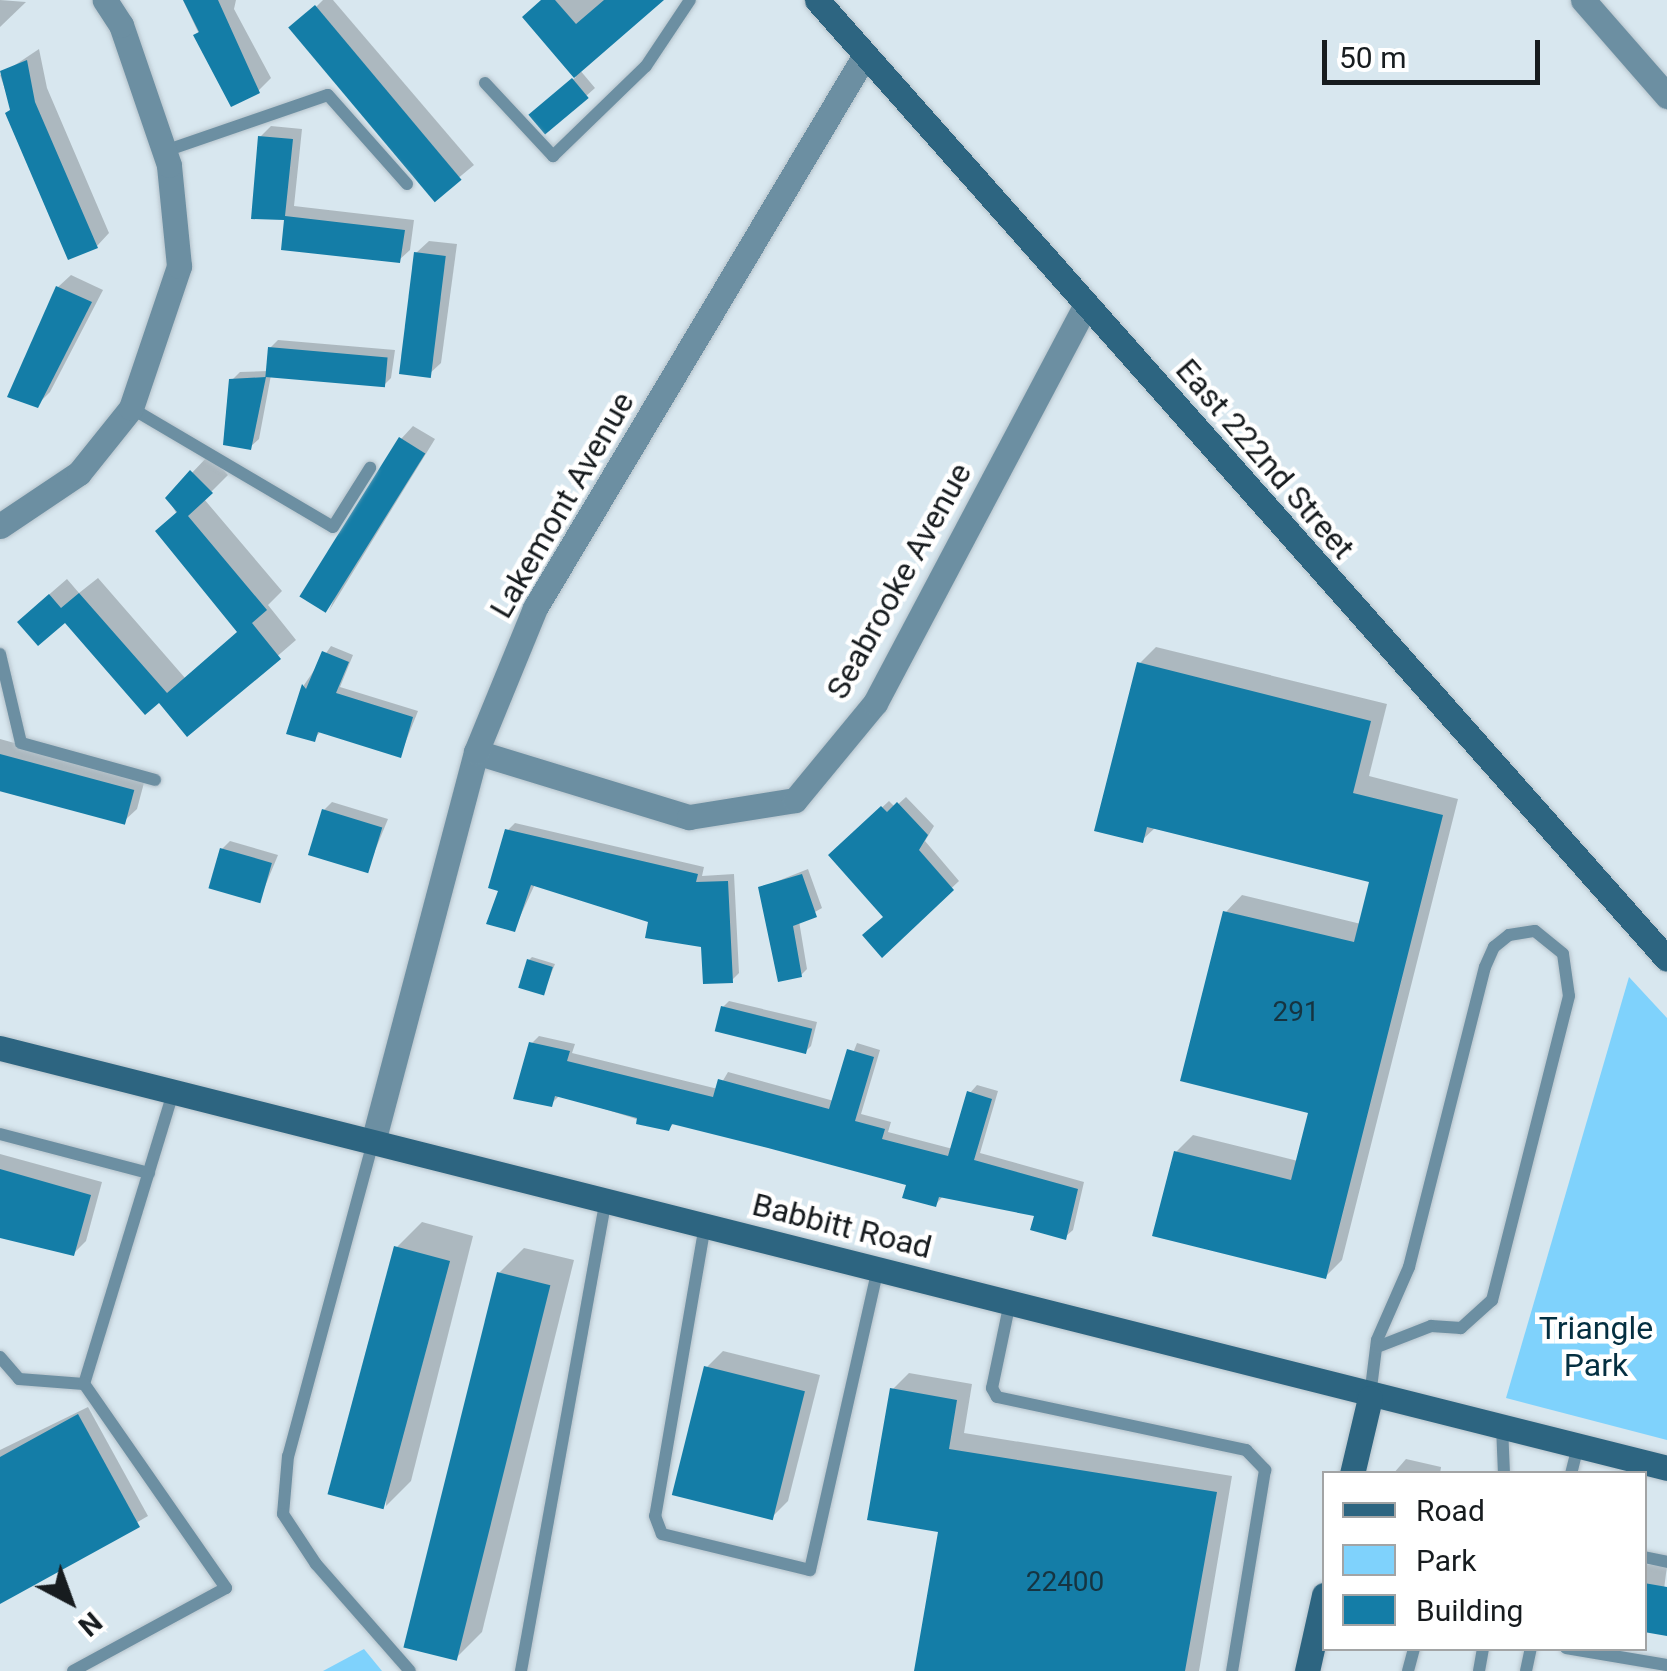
<!DOCTYPE html>
<style>
body{margin:0}
#map{position:relative;width:1667px;height:1671px;overflow:hidden;background:#d8e7ef;font-family:Roboto,sans-serif}
div>[style]{position:absolute}
[style*='--x']{left:calc(var(--x)*1px);top:calc(var(--y)*1px);width:calc(var(--w)*1px);rotate:calc(var(--a)*1deg)}
.green>*{inset:0;background:#7fd2fc}
.shadow>*{inset:0;background:#0003;transform-origin:0 0}
.building>*{inset:0;background:#147da7;transform-origin:0 0}
.roads{filter:drop-shadow(0 0 2px #b5c2ca) drop-shadow(0 0 2px #b5c2ca)}
.lane>*{height:12px;margin:-6px;padding:0 6px;transform-origin:6px;border-radius:6px;background:#6c8fa2}
.street>*{height:25px;margin:-12.5px;padding:0 12.5px;transform-origin:12.5px;border-radius:12.5px;background:#6c8fa2}
.secondary>*{height:25px;margin:-12.5px;padding:0 12.5px;transform-origin:12.5px;border-radius:12.5px;background:#2d6581}
span{translate:-50% -50%;white-space:nowrap;text-align:center;line-height:1.15;-webkit-text-stroke:9px #fff;paint-order:stroke}
.number-label{font-size:28px;color:#163441}
.number-label span{-webkit-text-stroke-width:0}
.street-label{font-size:32px;color:#171c1f}
.park-label{font-size:32px;color:#042f41}
.legend{position:absolute;left:1322px;top:1471px;width:325px;height:180px;box-sizing:border-box;background:#fff;border:2px solid #a2a4a5;margin:0;padding:12px 18px;list-style:none;font-size:30px;color:#171c1f}
.legend li{display:flex;align-items:center;gap:20px;height:50px}
.legend b{width:50px;border:2px solid #a2a4a5}
.north{position:absolute;left:20px;top:1551px;width:100px;height:100px;-webkit-text-stroke:8px #fff;paint-order:stroke;rotate:139deg;font-size:28px;font-weight:700;line-height:40px;text-align:center;color:#171c1f}
.north::after{content:'';display:block;margin:auto;width:35px;height:45px;background:#171c1f;clip-path:polygon(50% 0,100% 100%,50% 72%,0 100%)}
.scale{position:absolute;left:1322px;top:40px;width:218px;height:45px;box-sizing:border-box;border:5px solid #171c1f;border-top:0;padding-left:12px;font-size:30px;line-height:35px;white-space:nowrap;color:#171c1f;-webkit-text-stroke:8px #fff;paint-order:stroke}
</style>
<div id="map">
<div class="green">
<i style="clip-path:polygon(1629px 977px,1667px 1018px,1667px 1440px,1506px 1398px)"></i>
<i style="clip-path:polygon(364px 1649px,382px 1671px,323px 1671px)"></i>
</div>
<div class="shadow">
<i style="clip-path:polygon(0 0,26px 2px,0 27px)"></i>
<i style="clip-path:polygon(183px 0,236px 0,234px 9px,271px 78px,258px 91px,232px 104px)"></i>
<i style="clip-path:polygon(323px 0,333px 0,474px 165px,439px 194px,294px 29px)"></i>
<i style="clip-path:polygon(542px 0,660px 0,579px 69px,595px 88px,547px 131px,540px 108px,576px 77px,525px 17px)"></i>
<i style="clip-path:polygon(39px 49px,47px 88px,109px 233px,97px 246px,12px 109px,0 75px)"></i>
<i style="clip-path:polygon(271px 126px,302px 129px,294px 206px,414px 220px,410px 250px,399px 260px,287px 217px,254px 216px,260px 137px)"></i>
<i style="clip-path:polygon(429px 241px,457px 244px,441px 363px,428px 375px,416px 253px)"></i>
<i style="clip-path:polygon(71px 275px,103px 290px,50px 392px,37px 405px,10px 395px,58px 287px)"></i>
<i style="clip-path:polygon(278px 340px,395px 350px,391px 378px,383px 386px,271px 375px,259px 439px,250px 447px,232px 380px,240px 372px,269px 371px,270px 348px)"></i>
<i style="clip-path:polygon(413px 426px,435px 439px,329px 611px,401px 439px)"></i>
<i style="clip-path:polygon(209px 455px,228px 475px,204px 499px,282px 591px,268px 605px,296px 640px,187px 734px,159px 700px,65px 619px,37px 605px,67px 579px,79px 593px,98px 578px,185px 678px,240px 631px,168px 498px)"></i>
<i style="clip-path:polygon(331px 646px,353px 655px,340px 687px,418px 711px,400px 756px,321px 731px,314px 739px,289px 732px,304px 685px)"></i>
<i style="clip-path:polygon(1156px 647px,1387px 704px,1369px 776px,1458px 799px,1342px 1260px,1325px 1277px,1176px 1152px,1193px 1135px,1298px 1161px,1311px 1111px,1226px 912px,1242px 895px,1361px 924px,1372px 880px,1156px 827px,1142px 840px,1139px 664px)"></i>
<i style="clip-path:polygon(0 739px,145px 779px,137px 809px,124px 821px,0 787px)"></i>
<i style="clip-path:polygon(906px 797px,934px 826px,925px 841px,959px 881px,882px 954px,886px 916px,831px 855px,889px 801px,895px 807px)"></i>
<i style="clip-path:polygon(332px 802px,388px 819px,367px 870px,324px 810px)"></i>
<i style="clip-path:polygon(515px 823px,704px 867px,702px 876px,734px 874px,739px 973px,732px 980px,703px 945px,651px 920px,535px 884px,514px 930px,501px 889px,508px 830px)"></i>
<i style="clip-path:polygon(230px 841px,278px 855px,259px 901px,222px 849px)"></i>
<i style="clip-path:polygon(808px 869px,822px 908px,799px 921px,807px 969px,801px 975px,760px 888px)"></i>
<i style="clip-path:polygon(532px 957px,555px 964px,544px 991px,529px 960px)"></i>
<i style="clip-path:polygon(729px 1001px,817px 1022px,811px 1046px,805px 1052px,723px 1007px)"></i>
<i style="clip-path:polygon(539px 1036px,575px 1044px,572px 1053px,718px 1089px,728px 1072px,834px 1101px,857px 1043px,880px 1050px,861px 1114px,891px 1122px,888px 1132px,953px 1149px,970px 1093px,977px 1085px,998px 1091px,980px 1153px,1084px 1182px,1073px 1230px,1065px 1237px,1037px 1214px,944px 1195px,936px 1204px,909px 1183px,675px 1122px,668px 1129px,560px 1095px,551px 1104px,532px 1043px)"></i>
<i style="clip-path:polygon(0 1154px,102px 1182px,86px 1241px,73px 1254px,0 1236px)"></i>
<i style="clip-path:polygon(422px 1222px,473px 1236px,411px 1481px,386px 1506px,397px 1247px)"></i>
<i style="clip-path:polygon(524px 1248px,574px 1260px,482px 1632px,457px 1657px,499px 1273px)"></i>
<i style="clip-path:polygon(723px 1351px,820px 1375px,788px 1501px,771px 1518px,706px 1368px)"></i>
<i style="clip-path:polygon(909px 1373px,972px 1384px,964px 1433px,1232px 1476px,1199px 1671px,917px 1671px,940px 1530px,892px 1390px)"></i>
<i style="clip-path:polygon(88px 1407px,148px 1516px,0 1601px,0 1450px)"></i>
<i style="clip-path:polygon(1406px 1459px,1441px 1467px,1440px 1474px,1393px 1474px)"></i>
<i style="left:1644px;top:1564px;width:23px;height:65px;rotate:7deg"></i>
</div>
<div class="building">
<i style="clip-path:polygon(183px 0,218px 0,260px 93px,231px 107px,193px 35px,199px 32px)"></i>
<i style="clip-path:polygon(541px 0,555px 0,576px 24px,604px 0,664px 0,574px 78px,522px 17px)"></i>
<i style="left:315px;top:5px;width:228px;height:35px;rotate:50deg"></i>
<i style="clip-path:polygon(27px 60px,35px 102px,98px 248px,68px 260px,5px 113px,10px 110px,0 71px)"></i>
<i style="left:572px;top:78px;width:26px;height:57px;rotate:50deg"></i>
<i style="clip-path:polygon(258px 136px,293px 139px,285px 216px,405px 230px,400px 263px,281px 250px,284px 220px,251px 219px)"></i>
<i style="left:414px;top:252px;width:32px;height:123px;rotate:7deg"></i>
<i style="clip-path:polygon(56px 286px,92px 302px,38px 408px,7px 397px)"></i>
<i style="left:268px;top:347px;width:120px;height:30px;rotate:5deg"></i>
<i style="clip-path:polygon(266px 377px,251px 450px,223px 445px,229px 379px)"></i>
<i style="left:399px;top:437px;width:31px;height:188px;rotate:32deg"></i>
<i style="clip-path:polygon(190px 470px,213px 493px,188px 516px,267px 610px,252px 623px,281px 659px,187px 737px,159px 703px,145px 715px,65px 623px,38px 646px,17px 622px,49px 594px,61px 608px,79px 593px,167px 693px,237px 632px,155px 531px,177px 512px,165px 498px)"></i>
<i style="clip-path:polygon(322px 651px,349px 662px,336px 693px,413px 717px,401px 758px,318px 732px,315px 742px,286px 734px,302px 684px,306px 689px)"></i>
<i style="clip-path:polygon(1137px 662px,1371px 721px,1353px 793px,1443px 815px,1326px 1279px,1152px 1236px,1174px 1151px,1291px 1180px,1308px 1113px,1180px 1081px,1223px 911px,1354px 942px,1369px 882px,1147px 827px,1143px 843px,1094px 831px)"></i>
<i style="left:0;top:754px;width:139px;height:36px;rotate:15deg"></i>
<i style="clip-path:polygon(897px 802px,928px 835px,919px 850px,954px 890px,882px 958px,862px 935px,883px 917px,828px 855px,881px 806px,887px 812px)"></i>
<i style="left:322px;top:809px;width:63px;height:48px;rotate:17deg"></i>
<i style="clip-path:polygon(505px 829px,698px 874px,696px 882px,728px 881px,733px 983px,703px 984px,701px 947px,645px 938px,648px 922px,531px 885px,515px 932px,486px 924px,498px 891px,488px 888px)"></i>
<i style="left:220px;top:848px;width:54px;height:42px;rotate:16deg"></i>
<i style="clip-path:polygon(802px 874px,817px 917px,793px 926px,802px 977px,778px 982px,758px 887px)"></i>
<i style="left:527px;top:959px;width:27px;height:30px;rotate:17deg"></i>
<i style="left:721px;top:1006px;width:94px;height:26px;rotate:14deg"></i>
<i style="clip-path:polygon(529px 1042px,570px 1051px,567px 1061px,713px 1097px,718px 1079px,829px 1109px,847px 1049px,874px 1057px,855px 1121px,885px 1129px,882px 1139px,948px 1156px,967px 1091px,992px 1099px,974px 1160px,1078px 1189px,1066px 1240px,1030px 1230px,1034px 1216px,939px 1197px,936px 1207px,902px 1198px,906px 1185px,768px 1148px,672px 1124px,669px 1131px,636px 1124px,637px 1118px,555px 1096px,552px 1107px,513px 1099px)"></i>
<i style="clip-path:polygon(0 1169px,91px 1195px,74px 1256px,0 1238px)"></i>
<i style="left:394px;top:1246px;width:58px;height:257px;rotate:15deg"></i>
<i style="left:497px;top:1272px;width:55px;height:387px;rotate:14deg"></i>
<i style="left:704px;top:1366px;width:104px;height:133px;rotate:14deg"></i>
<i style="clip-path:polygon(890px 1388px,957px 1400px,949px 1449px,1217px 1492px,1185px 1671px,914px 1671px,938px 1532px,867px 1520px)"></i>
<i style="clip-path:polygon(78px 1414px,140px 1527px,0 1604px,0 1457px)"></i>
<i style="clip-path:polygon(1644px 1583px,1667px 1587px,1667px 1636px,1644px 1632px)"></i>
</div>
<div class="roads">
<div class="lane">
<i style="--x:485;--y:83;--w:100;--a:47"></i>
<i style="--x:553;--y:156;--w:129;--a:-44.1"></i>
<i style="--x:646;--y:66;--w:79;--a:-56.3"></i>
<i style="--x:165;--y:151;--w:172;--a:-19"></i>
<i style="--x:328;--y:95;--w:119;--a:48.4"></i>
<i style="--x:131;--y:408;--w:234;--a:30.5"></i>
<i style="--x:333;--y:527;--w:70;--a:-57.9"></i>
<i style="--x:0;--y:654;--w:91;--a:76.7"></i>
<i style="--x:21;--y:743;--w:139;--a:15.4"></i>
<i style="--x:0;--y:1134;--w:154;--a:14.7"></i>
<i style="--x:373;--y:1142;--w:325;--a:105.1"></i>
<i style="--x:288;--y:1456;--w:58;--a:94.9"></i>
<i style="--x:283;--y:1514;--w:60;--a:56.6"></i>
<i style="--x:316;--y:1564;--w:142;--a:48.7"></i>
<i style="--x:705;--y:1225;--w:295;--a:99.7"></i>
<i style="--x:655;--y:1516;--w:19;--a:69"></i>
<i style="--x:662;--y:1534;--w:152;--a:13.7"></i>
<i style="--x:810;--y:1570;--w:309;--a:-77.3"></i>
<i style="--x:1010;--y:1302;--w:88;--a:101.8"></i>
<i style="--x:992;--y:1388;--w:10;--a:61"></i>
<i style="--x:997;--y:1397;--w:255;--a:12"></i>
<i style="--x:1246;--y:1450;--w:28;--a:46"></i>
<i style="--x:1265;--y:1470;--w:204;--a:99.3"></i>
<i style="--x:0;--y:1357;--w:29;--a:49"></i>
<i style="--x:19;--y:1379;--w:65;--a:4.4"></i>
<i style="--x:84;--y:1384;--w:305;--a:-73"></i>
<i style="--x:1370;--y:1396;--w:56;--a:-82.9"></i>
<i style="--x:1377;--y:1340;--w:80;--a:-66.3"></i>
<i style="--x:1409;--y:1267;--w:309;--a:-75.8"></i>
<i style="--x:1485;--y:967;--w:22;--a:-66"></i>
<i style="--x:1494;--y:947;--w:19;--a:-39"></i>
<i style="--x:1509;--y:935;--w:26;--a:-9"></i>
<i style="--x:1535;--y:931;--w:36;--a:39"></i>
<i style="--x:1563;--y:954;--w:42;--a:81.9"></i>
<i style="--x:1569;--y:996;--w:314;--a:104.2"></i>
<i style="--x:1492;--y:1300;--w:42;--a:137.9"></i>
<i style="--x:1461;--y:1328;--w:30;--a:-176"></i>
<i style="--x:1431;--y:1326;--w:58;--a:158.7"></i>
<i style="--x:1502;--y:1426;--w:48;--a:87.6"></i>
<i style="--x:1571;--y:1474;--w:29;--a:-76"></i>
<i style="--x:1644;--y:1557;--w:24;--a:12"></i>
<i style="--x:1566;--y:1648;--w:102;--a:9.6"></i>
<i style="--x:73;--y:1671;--w:174;--a:-28.5"></i>
<i style="--x:226;--y:1588;--w:249;--a:-124.8"></i>
<i style="--x:521;--y:1671;--w:479;--a:-79.8"></i>
<i style="--x:1408;--y:1671;--w:24;--a:-75"></i>
<i style="--x:1479;--y:1671;--w:23;--a:-80"></i>
<i style="--x:1526;--y:1671;--w:24;--a:-78"></i>
</div>
<div class="street">
<i style="--x:1583;--y:0;--w:128;--a:48.8"></i>
<i style="--x:0;--y:526;--w:95;--a:-33.9"></i>
<i style="--x:79;--y:473;--w:83;--a:-51.3"></i>
<i style="--x:131;--y:408;--w:150;--a:-71.3"></i>
<i style="--x:179;--y:266;--w:101;--a:-95.7"></i>
<i style="--x:169;--y:165;--w:148;--a:-108.9"></i>
<i style="--x:121;--y:25;--w:30;--a:-123"></i>
<i style="--x:476;--y:752;--w:223;--a:17"></i>
<i style="--x:689;--y:817;--w:107;--a:-9.1"></i>
<i style="--x:795;--y:800;--w:126;--a:-50.5"></i>
<i style="--x:875;--y:703;--w:451;--a:-62.1"></i>
<i style="--x:373;--y:1142;--w:403;--a:-75.2"></i>
<i style="--x:476;--y:752;--w:156;--a:-67.7"></i>
<i style="--x:535;--y:608;--w:644;--a:-59.17"></i>
</div>
<div class="secondary">
<i style="--x:817;--y:0;--w:1281;--a:48.45"></i>
<i style="--x:0;--y:1048;--w:1719;--a:14.14"></i>
<i style="--x:1352;--y:1474;--w:78;--a:-76.7"></i>
<i style="--x:1307;--y:1671;--w:78;--a:-77.4"></i>
</div>
</div>
<div class="number-label">
<span style="left:1296px;top:1012px">291</span>
<span style="left:1065px;top:1582px">22400</span>
</div>
<div class="street-label">
<span style="left:1265px;top:459px;rotate:49deg">East 222nd Street</span>
<span style="left:562px;top:505px;rotate:-60deg">Lakemont Avenue</span>
<span style="left:899px;top:581px;rotate:-61deg">Seabrooke Avenue</span>
<span style="left:842px;top:1226px;rotate:14deg">Babbitt Road</span>
</div>
<div class="park-label">
<span style="left:1596px;top:1347px">Triangle<br>Park</span>
</div>
<ul class="legend">
<li><b style="height:12px;background:#2d6581"></b>Road</li>
<li><b style="height:28px;background:#7fd2fc"></b>Park</li>
<li><b style="height:28px;background:#147da7"></b>Building</li>
</ul>
<div class="north">N</div>
<div class="scale">50 m</div>
</div>
